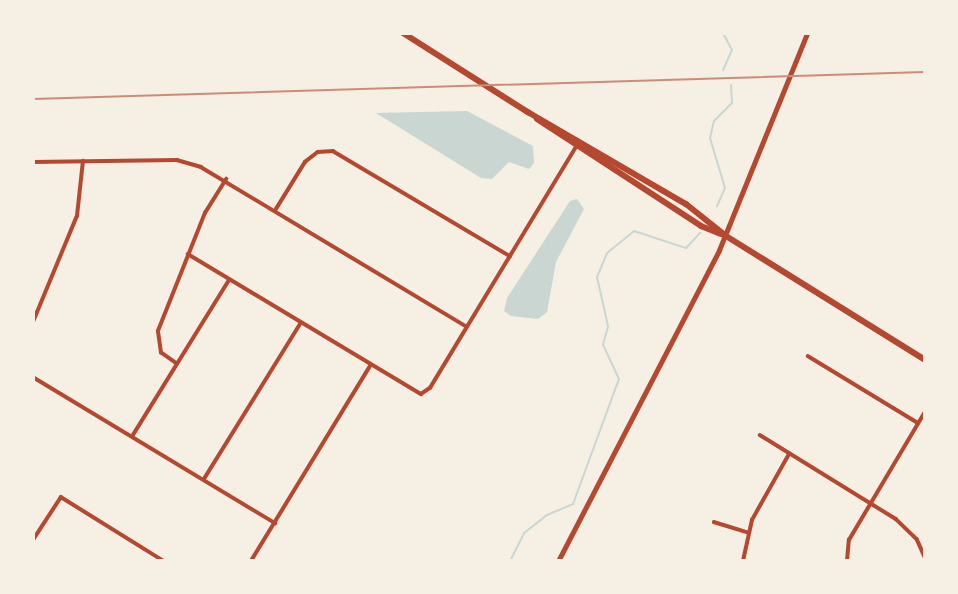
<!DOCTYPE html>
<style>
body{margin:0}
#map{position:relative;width:958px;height:594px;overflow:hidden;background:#f6efe4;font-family:"Sofia Sans Condensed",sans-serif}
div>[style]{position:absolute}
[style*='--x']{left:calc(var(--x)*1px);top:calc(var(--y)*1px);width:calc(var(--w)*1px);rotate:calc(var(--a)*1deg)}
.water>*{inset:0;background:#c9d6d2}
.stream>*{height:2px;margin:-1px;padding:0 1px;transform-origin:1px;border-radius:1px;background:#c9d6d2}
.minor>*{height:3.5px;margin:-1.75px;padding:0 1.75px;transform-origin:1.75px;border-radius:1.75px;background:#b5482f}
.secondary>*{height:5px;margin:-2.5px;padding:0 2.5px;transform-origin:2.5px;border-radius:2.5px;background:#b5482f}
.primary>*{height:6px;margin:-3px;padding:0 3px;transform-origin:3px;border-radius:3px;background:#b5482f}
.rail>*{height:2px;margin:-1px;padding:0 1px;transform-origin:1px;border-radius:1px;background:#cf8b77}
span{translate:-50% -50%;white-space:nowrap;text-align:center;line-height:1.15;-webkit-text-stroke:7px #f6efe4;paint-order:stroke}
.frame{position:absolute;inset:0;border:35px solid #f6efe4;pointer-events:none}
</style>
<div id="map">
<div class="water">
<i style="clip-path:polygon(467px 111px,533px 146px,534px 163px,529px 169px,509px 162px,492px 179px,481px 178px,376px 113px)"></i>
<i style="clip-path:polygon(577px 199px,584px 209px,556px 262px,547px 312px,538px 319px,511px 316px,504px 311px,507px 298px,570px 201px)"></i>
</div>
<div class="stream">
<i style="--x:723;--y:33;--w:19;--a:62"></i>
<i style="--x:732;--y:50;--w:22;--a:114"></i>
<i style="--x:717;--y:206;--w:20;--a:-66"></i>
<i style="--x:725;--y:188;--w:52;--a:-106.7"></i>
<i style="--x:710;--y:138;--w:17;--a:-77"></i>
<i style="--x:714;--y:121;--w:25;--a:-45"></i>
<i style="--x:732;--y:103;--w:18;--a:-93"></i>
<i style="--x:510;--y:561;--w:31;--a:-63"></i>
<i style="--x:524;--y:533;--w:29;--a:-38"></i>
<i style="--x:547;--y:515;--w:28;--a:-23"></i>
<i style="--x:573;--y:504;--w:133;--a:-69.8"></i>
<i style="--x:619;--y:379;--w:38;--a:-115"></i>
<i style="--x:603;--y:345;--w:20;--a:-75"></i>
<i style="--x:608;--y:326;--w:50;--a:-102.7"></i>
<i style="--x:597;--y:277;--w:26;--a:-67"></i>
<i style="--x:607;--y:253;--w:35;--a:-39"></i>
<i style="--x:634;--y:231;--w:55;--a:18.1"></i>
<i style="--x:686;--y:248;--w:21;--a:-47"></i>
</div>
<div class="minor">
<i style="--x:33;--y:162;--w:144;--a:-0.8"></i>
<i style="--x:177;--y:160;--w:25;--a:16"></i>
<i style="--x:201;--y:167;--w:310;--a:31"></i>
<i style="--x:276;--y:209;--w:55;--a:-58.3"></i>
<i style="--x:305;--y:162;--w:16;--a:-38"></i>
<i style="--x:318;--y:152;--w:15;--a:-4"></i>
<i style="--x:333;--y:151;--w:206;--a:30.7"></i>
<i style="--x:188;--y:254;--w:272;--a:31"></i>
<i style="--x:421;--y:394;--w:11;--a:-34"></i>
<i style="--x:430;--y:388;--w:282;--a:-58.8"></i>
<i style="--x:33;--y:322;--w:115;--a:-67.5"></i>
<i style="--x:77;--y:216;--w:55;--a:-83.8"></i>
<i style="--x:808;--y:356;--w:129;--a:31.3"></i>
<i style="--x:177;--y:364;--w:19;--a:-145"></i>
<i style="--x:161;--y:353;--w:22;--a:-98"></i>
<i style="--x:158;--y:331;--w:127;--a:-68.3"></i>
<i style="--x:205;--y:213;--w:40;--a:-58"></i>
<i style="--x:33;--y:377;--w:283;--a:31.1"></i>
<i style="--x:133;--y:435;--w:182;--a:-58.2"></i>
<i style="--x:760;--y:435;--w:160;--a:31.7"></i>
<i style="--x:896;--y:519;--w:29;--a:44"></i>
<i style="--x:917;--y:539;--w:20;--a:66"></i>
<i style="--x:204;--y:479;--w:182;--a:-58.2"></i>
<i style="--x:714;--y:522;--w:34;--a:17"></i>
<i style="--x:33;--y:540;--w:51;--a:-56.9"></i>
<i style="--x:61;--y:497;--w:121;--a:31.9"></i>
<i style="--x:251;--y:561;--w:228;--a:-58.6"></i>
<i style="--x:743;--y:561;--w:42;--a:-77.6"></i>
<i style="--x:752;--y:520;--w:76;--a:-60.7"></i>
<i style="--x:847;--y:561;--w:21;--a:-85"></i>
<i style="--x:849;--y:540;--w:149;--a:-59.3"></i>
</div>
<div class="secondary">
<i style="--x:558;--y:561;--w:350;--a:-62.6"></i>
<i style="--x:719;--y:250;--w:234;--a:-67.9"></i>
</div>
<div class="primary">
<i style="--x:403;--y:33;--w:149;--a:32.4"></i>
<i style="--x:526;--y:111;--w:185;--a:30.2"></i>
<i style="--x:686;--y:204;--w:51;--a:38.7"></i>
<i style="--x:726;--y:236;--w:234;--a:31.9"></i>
<i style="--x:537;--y:119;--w:196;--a:33.1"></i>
<i style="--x:701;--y:226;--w:22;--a:22"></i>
</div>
<div class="rail">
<i style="--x:33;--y:99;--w:892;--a:-1.73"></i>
</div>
<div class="frame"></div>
</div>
